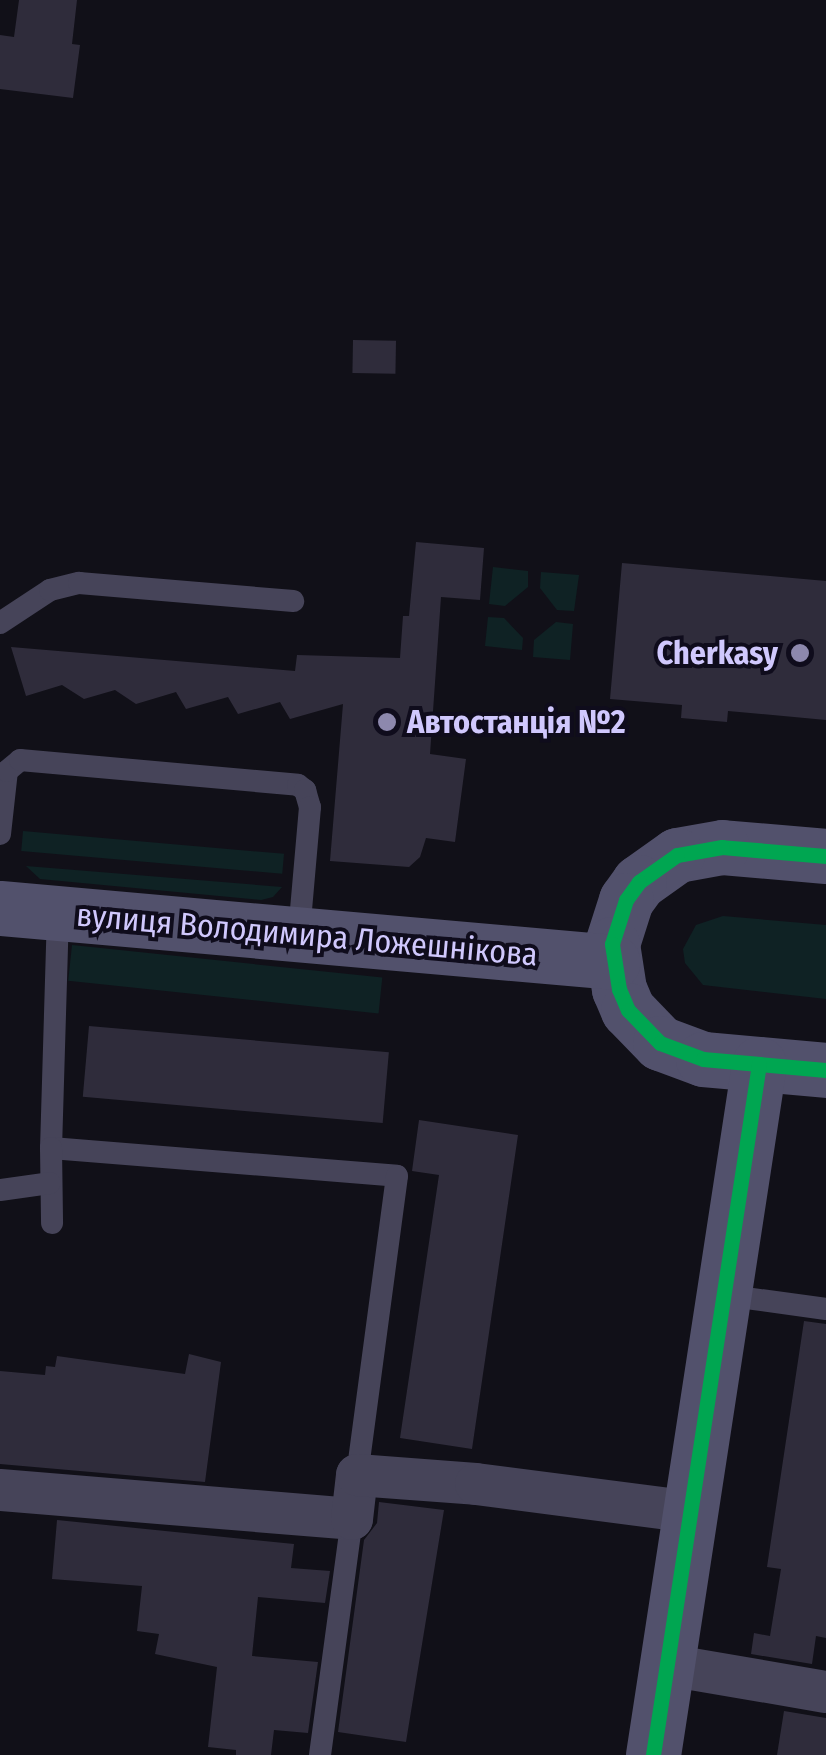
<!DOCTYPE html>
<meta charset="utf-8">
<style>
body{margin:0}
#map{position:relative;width:826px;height:1755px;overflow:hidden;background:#111018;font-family:"Fira Sans Condensed",sans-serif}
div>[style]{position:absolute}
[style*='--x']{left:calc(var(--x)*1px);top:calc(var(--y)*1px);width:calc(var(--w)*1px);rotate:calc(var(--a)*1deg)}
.green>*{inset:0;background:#0f2224;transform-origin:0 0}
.building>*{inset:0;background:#2f2c3b;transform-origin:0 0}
.lane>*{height:22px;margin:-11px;padding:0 11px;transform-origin:11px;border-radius:11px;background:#464459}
.street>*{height:42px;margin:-21px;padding:0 21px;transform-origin:21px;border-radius:21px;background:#464459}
.secondary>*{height:55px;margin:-27.5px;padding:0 27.5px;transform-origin:27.5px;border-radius:27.5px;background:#52516c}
.bus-1>*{height:15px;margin:-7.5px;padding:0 7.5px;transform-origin:7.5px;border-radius:7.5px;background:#00a651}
.dots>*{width:28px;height:28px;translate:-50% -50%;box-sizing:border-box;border:5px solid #0f0c1c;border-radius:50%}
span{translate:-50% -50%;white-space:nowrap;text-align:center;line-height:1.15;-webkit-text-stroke:8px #0f0c1c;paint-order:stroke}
.poi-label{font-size:32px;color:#d0c8fd;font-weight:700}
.right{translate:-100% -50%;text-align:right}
.left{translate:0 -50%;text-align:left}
.street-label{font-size:32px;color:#d0c8fd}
</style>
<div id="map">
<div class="green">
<i style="clip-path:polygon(493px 567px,528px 571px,528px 587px,505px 606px,489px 604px)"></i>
<i style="clip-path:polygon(541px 572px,579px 575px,574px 611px,557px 610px,540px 588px)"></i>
<i style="clip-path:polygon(488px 617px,504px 618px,523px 638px,522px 650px,485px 646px)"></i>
<i style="clip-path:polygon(556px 622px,573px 624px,570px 660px,533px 657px,534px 640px)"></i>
<i style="left:23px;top:831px;width:262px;height:20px;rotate:5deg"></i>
<i style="clip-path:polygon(26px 866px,282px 887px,273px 897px,261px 900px,40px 879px)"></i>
<i style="clip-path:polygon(723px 916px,826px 925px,826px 999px,703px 985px,685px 963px,683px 949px,696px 925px)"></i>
<i style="left:72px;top:945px;width:312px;height:36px;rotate:6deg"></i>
</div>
<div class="building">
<i style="clip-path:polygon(19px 0,77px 0,72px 44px,80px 45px,73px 98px,0 89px,0 35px,14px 37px)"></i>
<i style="left:353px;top:340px;width:43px;height:33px;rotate:1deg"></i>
<i style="clip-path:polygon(416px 542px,484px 548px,480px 600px,441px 597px,430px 754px,466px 759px,455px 842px,426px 838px,420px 857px,409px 867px,330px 861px,343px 704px,290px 719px,280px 702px,238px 714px,228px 697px,186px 709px,176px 692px,136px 704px,115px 690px,84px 699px,62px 685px,26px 696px,11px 647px,295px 671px,297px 655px,400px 658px,403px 616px,409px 616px)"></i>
<i style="clip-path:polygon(622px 563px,826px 581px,826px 720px,728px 711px,727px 722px,681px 718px,682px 705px,610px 699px)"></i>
<i style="left:89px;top:1026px;width:301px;height:71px;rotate:5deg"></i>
<i style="clip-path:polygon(419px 1120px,518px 1135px,472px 1449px,400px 1438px,439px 1175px,412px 1171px)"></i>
<i style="clip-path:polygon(804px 1321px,826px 1324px,826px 1638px,816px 1636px,812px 1664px,751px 1654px,754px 1633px,770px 1636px,781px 1569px,767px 1567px)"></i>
<i style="clip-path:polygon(189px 1354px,221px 1362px,205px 1482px,0 1464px,0 1371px,45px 1375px,46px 1366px,55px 1367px,57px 1356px,185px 1374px)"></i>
<i style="clip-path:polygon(379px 1502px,444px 1510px,406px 1742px,338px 1732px,364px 1540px,377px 1523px)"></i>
<i style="clip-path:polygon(57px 1520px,294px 1544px,291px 1568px,330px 1571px,325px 1603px,258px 1597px,252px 1656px,318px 1662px,308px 1733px,274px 1730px,271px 1755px,236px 1755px,236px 1750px,208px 1747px,217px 1667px,155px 1654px,159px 1634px,137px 1631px,142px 1586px,52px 1579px)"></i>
<i style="clip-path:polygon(784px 1711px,826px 1718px,826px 1755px,777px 1755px)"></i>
</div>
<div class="lane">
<i style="--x:0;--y:623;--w:60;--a:-33.4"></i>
<i style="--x:50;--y:590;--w:30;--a:-14"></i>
<i style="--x:79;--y:583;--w:215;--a:4.8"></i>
<i style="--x:0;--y:834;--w:63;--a:-83.7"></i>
<i style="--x:7;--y:771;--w:17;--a:-40"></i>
<i style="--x:20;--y:760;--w:279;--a:5.1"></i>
<i style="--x:298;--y:785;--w:9;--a:36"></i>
<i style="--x:305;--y:790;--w:18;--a:74"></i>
<i style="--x:310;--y:807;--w:127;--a:95"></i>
<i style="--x:58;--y:913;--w:235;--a:91.7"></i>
<i style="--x:51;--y:1148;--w:347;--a:4.6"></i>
<i style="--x:397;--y:1176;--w:302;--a:97.6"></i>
<i style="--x:51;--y:1148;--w:75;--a:89.2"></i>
<i style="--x:0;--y:1190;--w:50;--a:-8"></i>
<i style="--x:724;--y:1295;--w:103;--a:7.8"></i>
<i style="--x:320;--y:1755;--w:238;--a:-82.3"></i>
</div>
<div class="street">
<i style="--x:0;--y:1490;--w:353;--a:4.7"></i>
<i style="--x:352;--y:1519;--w:44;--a:-83.5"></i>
<i style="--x:357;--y:1475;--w:119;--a:4.3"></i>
<i style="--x:476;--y:1484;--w:217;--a:7.4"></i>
<i style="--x:668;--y:1665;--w:160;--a:9.7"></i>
</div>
<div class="secondary">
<i style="--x:826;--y:856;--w:104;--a:-175.1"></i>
<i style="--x:722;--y:847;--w:46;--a:169.9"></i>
<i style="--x:677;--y:855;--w:47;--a:144.6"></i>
<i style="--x:639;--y:882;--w:22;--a:126"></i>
<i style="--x:626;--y:900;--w:46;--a:107.7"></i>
<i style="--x:612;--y:944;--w:46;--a:81.2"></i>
<i style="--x:619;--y:989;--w:23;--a:67"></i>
<i style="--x:628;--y:1010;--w:46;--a:45.9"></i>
<i style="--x:660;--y:1043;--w:46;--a:20.4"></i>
<i style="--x:703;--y:1059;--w:123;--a:5.1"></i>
<i style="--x:0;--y:908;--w:615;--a:5.03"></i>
<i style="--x:653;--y:1755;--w:699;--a:-81.28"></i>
</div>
<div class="bus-1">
<i style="--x:826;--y:856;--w:104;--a:-175.1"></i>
<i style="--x:722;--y:847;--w:46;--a:169.9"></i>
<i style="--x:677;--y:855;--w:47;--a:144.6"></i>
<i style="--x:639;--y:882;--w:22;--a:126"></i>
<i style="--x:626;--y:900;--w:46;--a:107.7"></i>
<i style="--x:612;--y:944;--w:46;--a:81.2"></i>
<i style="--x:619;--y:989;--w:23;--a:67"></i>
<i style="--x:628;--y:1010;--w:46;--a:45.9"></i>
<i style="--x:660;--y:1043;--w:46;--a:20.4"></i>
<i style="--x:703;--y:1059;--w:123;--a:5.1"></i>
<i style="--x:653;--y:1755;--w:699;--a:-81.28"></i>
</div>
<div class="dots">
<i style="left:800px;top:653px;background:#8d88ad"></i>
<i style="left:387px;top:722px;background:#8d88ad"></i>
</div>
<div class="poi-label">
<span class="right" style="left:778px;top:653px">Cherkasy</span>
<span class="left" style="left:407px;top:722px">Автостанція №2</span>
</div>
<div class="street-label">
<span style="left:307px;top:935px;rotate:5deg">вулиця Володимира Ложешнікова</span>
</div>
</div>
